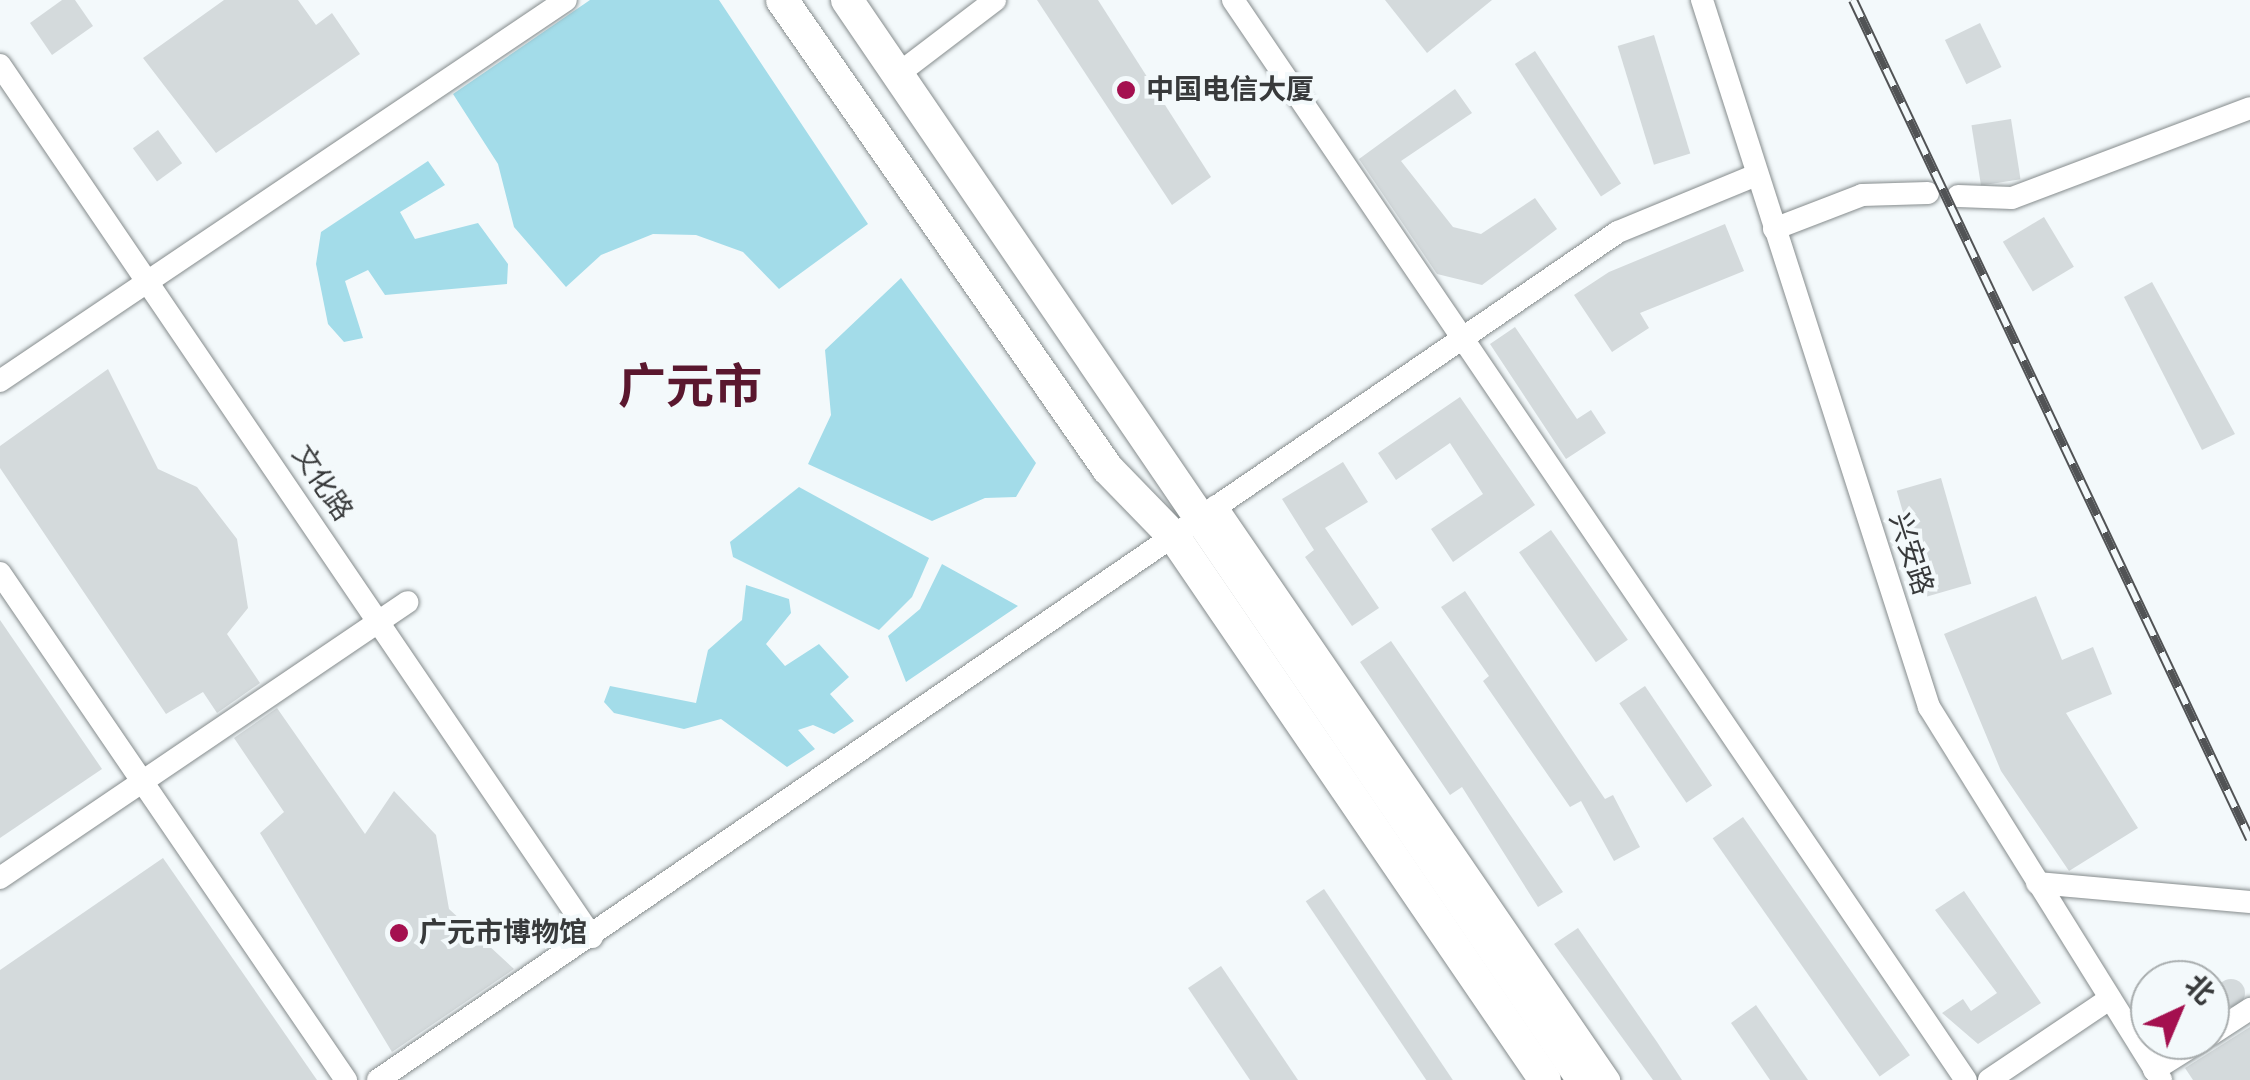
<!DOCTYPE html>
<meta charset="utf-8">
<style>
body{margin:0}
#map{position:relative;width:2250px;height:1080px;overflow:hidden;background:#f3f9fb;font-family:Rubik,"Noto Sans SC",sans-serif}
div>[style]{position:absolute}
[style*='--x']{left:calc(var(--x)*1px);top:calc(var(--y)*1px);width:calc(var(--w)*1px);rotate:calc(var(--a)*1deg)}
.green>*{inset:0;background:#a3dce9}
.building>*{inset:0;background:#d4dadc;transform-origin:0 0}
.round{border-radius:50%}
.roads{filter:drop-shadow(0 0 2px #868c8d) drop-shadow(0 0 2px #868c8d)}
.minor>*{height:22px;margin:-11px;padding:0 11px;transform-origin:11px;border-radius:11px;background:#fff}
.highway>*{height:32px;margin:-16px;padding:0 16px;transform-origin:16px;border-radius:16px;background:#fff}
.rail>*{height:10px;margin-top:-5px;transform-origin:0;background:repeating-linear-gradient(90deg,#f3f9fb 0 19px,#515355 0 38px);box-sizing:border-box;border-block:2px solid #515355}
.dots>*{width:28px;height:28px;translate:-50% -50%;box-sizing:border-box;border:5px solid #f3f9fb;border-radius:50%}
span{translate:-50% -50%;white-space:nowrap;text-align:center;line-height:1.15;-webkit-text-stroke:8px #f3f9fb;paint-order:stroke}
.poi-label{font-size:28px;color:#383a3b;font-weight:700}
.left{translate:0 -50%;text-align:left}
.street-label{font-size:28px;color:#383a3b}
.town-label{font-size:48px;color:#5a172e;font-weight:700}
.north{position:absolute;left:2130px;top:960px;width:100px;height:100px;box-sizing:border-box;background:#f3f9fb;border:2px solid #a8adae;border-radius:50%;rotate:44deg;font-size:28px;font-weight:700;line-height:40px;text-align:center;color:#383a3b}
.north::after{content:'';display:block;margin:auto;width:35px;height:45px;background:#a4104f;clip-path:polygon(50% 0,100% 100%,50% 72%,0 100%)}
</style>
<div id="map">
<div class="green">
<i style="clip-path:polygon(590px 0,719px 0,868px 224px,779px 289px,743px 252px,696px 235px,653px 234px,601px 255px,566px 287px,514px 227px,498px 164px,453px 94px)"></i>
<i style="clip-path:polygon(428px 161px,445px 185px,400px 212px,415px 239px,478px 223px,508px 264px,507px 284px,385px 295px,368px 270px,345px 281px,363px 338px,344px 342px,328px 324px,316px 264px,321px 232px)"></i>
<i style="clip-path:polygon(901px 278px,1036px 463px,1016px 497px,985px 498px,932px 521px,808px 464px,831px 415px,825px 350px)"></i>
<i style="clip-path:polygon(799px 487px,929px 558px,912px 597px,879px 630px,733px 557px,730px 542px)"></i>
<i style="clip-path:polygon(942px 564px,1018px 606px,906px 682px,888px 636px,920px 609px)"></i>
<i style="clip-path:polygon(746px 585px,789px 599px,791px 613px,766px 644px,785px 666px,819px 644px,849px 677px,830px 694px,854px 721px,834px 734px,813px 725px,798px 730px,815px 749px,787px 767px,721px 719px,684px 729px,614px 713px,604px 702px,610px 686px,696px 703px,708px 650px,742px 620px)"></i>
</div>
<div class="building">
<i style="clip-path:polygon(62px 0,75px 0,93px 26px,52px 55px,30px 23px)"></i>
<i style="clip-path:polygon(224px 0,298px 0,316px 25px,332px 13px,360px 54px,216px 153px,143px 58px)"></i>
<i style="clip-path:polygon(1037px 0,1098px 0,1211px 177px,1172px 205px)"></i>
<i style="clip-path:polygon(1385px 0,1492px 0,1427px 53px)"></i>
<i style="left:1980px;top:23px;width:49px;height:39px;rotate:64deg"></i>
<i style="left:1654px;top:35px;width:124px;height:38px;rotate:73deg"></i>
<i style="left:1535px;top:51px;width:158px;height:24px;rotate:57deg"></i>
<i style="clip-path:polygon(1455px 89px,1472px 113px,1401px 161px,1453px 227px,1481px 234px,1535px 198px,1557px 229px,1482px 285px,1437px 274px,1359px 159px)"></i>
<i style="left:2011px;top:119px;width:61px;height:40px;rotate:81deg"></i>
<i style="left:158px;top:130px;width:41px;height:31px;rotate:54deg"></i>
<i style="left:2044px;top:217px;width:58px;height:48px;rotate:59deg"></i>
<i style="clip-path:polygon(1725px 224px,1744px 271px,1640px 313px,1649px 328px,1612px 352px,1574px 295px,1609px 272px)"></i>
<i style="clip-path:polygon(2152px 282px,2235px 434px,2202px 450px,2124px 297px)"></i>
<i style="clip-path:polygon(1515px 327px,1577px 419px,1591px 410px,1606px 433px,1566px 459px,1490px 344px)"></i>
<i style="clip-path:polygon(108px 369px,158px 469px,197px 487px,237px 539px,248px 608px,227px 634px,260px 683px,217px 713px,203px 692px,166px 714px,0 468px,0 446px)"></i>
<i style="clip-path:polygon(1460px 397px,1535px 505px,1453px 562px,1431px 529px,1483px 494px,1450px 443px,1396px 480px,1378px 453px)"></i>
<i style="clip-path:polygon(1343px 462px,1368px 502px,1325px 528px,1379px 608px,1352px 626px,1305px 557px,1314px 550px,1282px 499px)"></i>
<i style="left:1941px;top:478px;width:110px;height:46px;rotate:74deg"></i>
<i style="left:1551px;top:530px;width:134px;height:39px;rotate:55deg"></i>
<i style="clip-path:polygon(1465px 591px,1605px 799px,1613px 795px,1640px 847px,1614px 861px,1581px 801px,1570px 807px,1483px 681px,1489px 676px,1441px 607px)"></i>
<i style="clip-path:polygon(2036px 596px,2062px 660px,2093px 647px,2112px 694px,2066px 713px,2138px 828px,2069px 871px,2001px 771px,1944px 634px)"></i>
<i style="clip-path:polygon(0 620px,102px 769px,0 838px)"></i>
<i style="clip-path:polygon(1391px 641px,1563px 892px,1538px 907px,1462px 787px,1450px 795px,1360px 662px)"></i>
<i style="left:1645px;top:686px;width:120px;height:31px;rotate:56deg"></i>
<i style="clip-path:polygon(277px 708px,365px 834px,394px 791px,436px 835px,449px 909px,514px 969px,392px 1052px,260px 833px,284px 812px,234px 738px)"></i>
<i style="left:1743px;top:817px;width:291px;height:37px;rotate:55deg"></i>
<i style="clip-path:polygon(163px 858px,317px 1080px,0 1080px,0 970px)"></i>
<i style="left:1324px;top:889px;width:231px;height:22px;rotate:56deg"></i>
<i style="clip-path:polygon(1964px 891px,2041px 1003px,1978px 1044px,1942px 1013px,1963px 999px,1971px 1011px,1997px 993px,1935px 910px)"></i>
<i style="clip-path:polygon(1578px 928px,1657px 1042px,1682px 1080px,1653px 1080px,1554px 944px)"></i>
<i style="clip-path:polygon(1221px 966px,1298px 1080px,1250px 1080px,1188px 988px)"></i>
<i class="round" style="left:2217px;top:979px;width:28px;height:28px"></i>
<i style="clip-path:polygon(1756px 1005px,1808px 1080px,1770px 1080px,1731px 1023px)"></i>
<i style="clip-path:polygon(2250px 1027px,2250px 1080px,2193px 1080px,2185px 1068px)"></i>
</div>
<div class="roads">
<div class="minor">
<i style="--x:1233;--y:0;--w:1305;--a:55.84"></i>
<i style="--x:1702;--y:0;--w:743;--a:72.2"></i>
<i style="--x:1929;--y:707;--w:439;--a:58.1"></i>
<i style="--x:0;--y:65;--w:1054;--a:55.83"></i>
<i style="--x:898;--y:74;--w:122;--a:-37.3"></i>
<i style="--x:1958;--y:196;--w:54;--a:2.1"></i>
<i style="--x:2012;--y:198;--w:254;--a:-20.7"></i>
<i style="--x:1774;--y:229;--w:94;--a:-21.1"></i>
<i style="--x:1862;--y:195;--w:66;--a:-1.7"></i>
<i style="--x:0;--y:381;--w:682;--a:-33.95"></i>
<i style="--x:1216;--y:506;--w:696;--a:55.6"></i>
<i style="--x:0;--y:573;--w:614;--a:55.69"></i>
<i style="--x:0;--y:878;--w:492;--a:-34.1"></i>
<i style="--x:2037;--y:883;--w:214;--a:5.1"></i>
<i style="--x:2210;--y:1035;--w:48;--a:-33"></i>
<i style="--x:2154;--y:1070;--w:57;--a:-32"></i>
<i style="--x:378;--y:1080;--w:1502;--a:-34.37"></i>
<i style="--x:1618;--y:232;--w:149;--a:-22.4"></i>
<i style="--x:1989;--y:1080;--w:143;--a:-33.9"></i>
</div>
<div class="highway">
<i style="--x:782;--y:0;--w:571;--a:55.2"></i>
<i style="--x:1108;--y:469;--w:96;--a:45.8"></i>
<i style="--x:1175;--y:538;--w:656;--a:55.68"></i>
<i style="--x:847;--y:0;--w:1307;--a:55.73"></i>
</div>
</div>
<div class="rail">
<i style="--x:1853;--y:0;--w:928;--a:64.68"></i>
</div>
<div class="dots">
<i style="left:1126px;top:90px;background:#a4104f"></i>
<i style="left:399px;top:933px;background:#a4104f"></i>
</div>
<div class="poi-label">
<span class="left" style="left:1146px;top:90px">中国电信大厦</span>
<span class="left" style="left:419px;top:933px">广元市博物馆</span>
</div>
<div class="street-label">
<span style="left:322px;top:483px;rotate:56deg">文化路</span>
<span style="left:1911px;top:554px;rotate:72deg">兴安路</span>
</div>
<div class="town-label">
<span style="left:690px;top:387px">广元市</span>
</div>
<div class="north">北</div>
</div>
